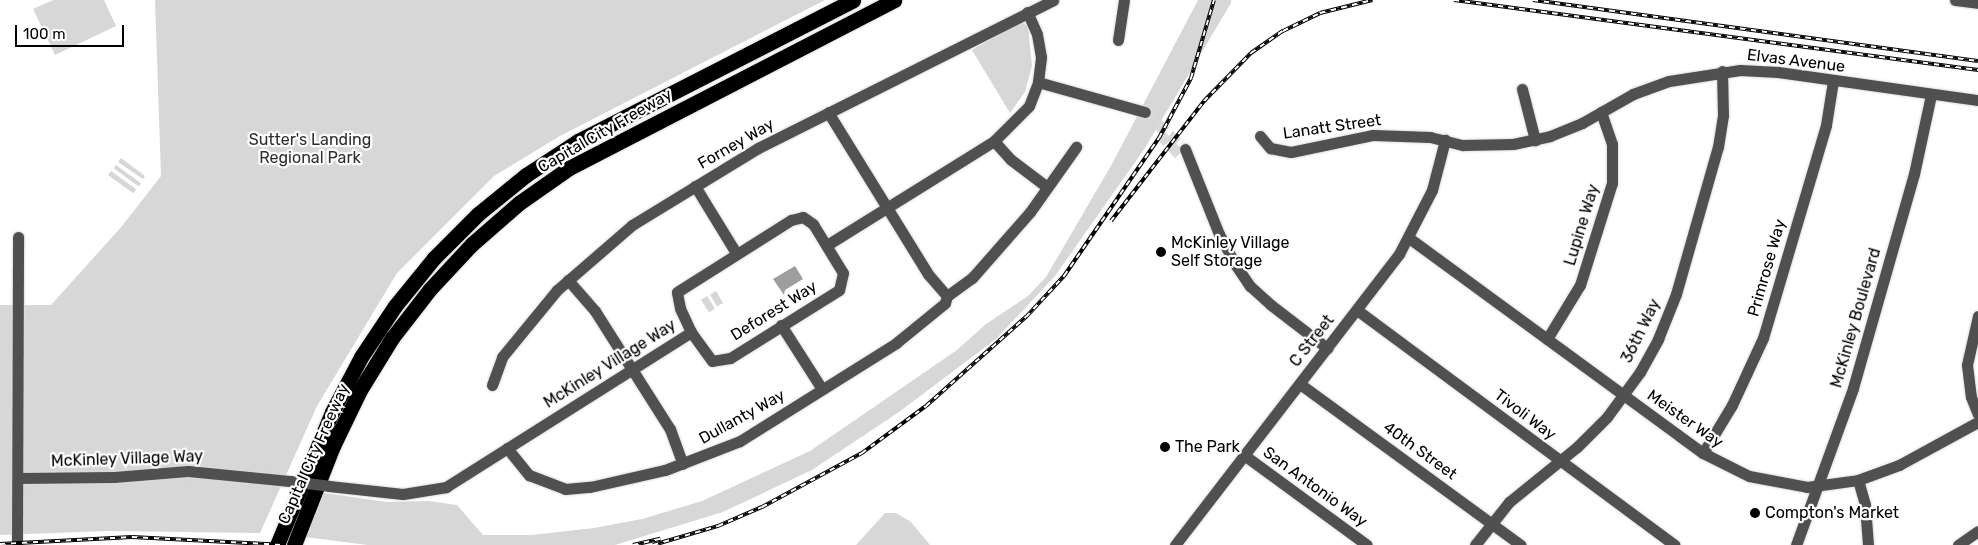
<!DOCTYPE html>
<style>
body{margin:0}
#map{position:relative;width:1978px;height:545px;overflow:hidden;background:#fff;font-family:Rubik,sans-serif}
div>[style]{position:absolute}
[style*='--x']{left:calc(var(--x)*1px);top:calc(var(--y)*1px);width:calc(var(--w)*1px);rotate:calc(var(--a)*1deg)}
.green>*{inset:0;background:#d7d7d7;transform-origin:0 0}
.water>*{inset:0;background:#9e9e9e}
.minor-tunnel>*{height:11px;margin-top:-5.5px;transform-origin:0;background:repeating-linear-gradient(90deg,#d9d9d9 0 11px,transparent 0 16.5px)}
.roads{filter:drop-shadow(0 0 1px #dbdbdb) drop-shadow(0 0 1px #dbdbdb)}
.minor>*{height:11px;margin:-5.5px;padding:0 5.5px;transform-origin:5.5px;border-radius:5.5px;background:#505050}
.highway>*{height:15px;margin:-7.5px;padding:0 7.5px;transform-origin:7.5px;border-radius:7.5px;background:#000}
.rail>*{height:4px;margin-top:-2px;transform-origin:0;background:repeating-linear-gradient(90deg,#fff 0 5.5px,#000 0 11px);box-sizing:border-box;border-block:1px solid #000}
.minor-bridge>*{height:11px;margin:-5.5px;padding:0 5.5px;transform-origin:5.5px;border-radius:5.5px;background:#505050}
.dots>*{width:14px;height:14px;translate:-50% -50%;box-sizing:border-box;border:2px solid #fff;border-radius:50%}
span{translate:-50% -50%;white-space:nowrap;text-align:center;line-height:1.15;-webkit-text-stroke:4.5px #fff;paint-order:stroke}
.street-label{font-size:16px;color:#000}
.park-label{font-size:16px;color:#2e2e2e}
.poi-label{font-size:16px;color:#000}
.left{translate:0 -50%;text-align:left}
.scale{position:absolute;left:15px;top:25px;width:109px;height:22px;box-sizing:border-box;border:2px solid #000;border-top:0;padding-left:6px;font-size:15px;line-height:18px;white-space:nowrap;color:#000;-webkit-text-stroke:4px #fff;paint-order:stroke}
</style>
<div id="map">
<div class="green">
<i style="clip-path:polygon(53px 0,104px 0,116px 26px,55px 55px,33px 9px)"></i>
<i style="clip-path:polygon(155px 0,825px 0,560px 136px,494px 176px,397px 273px,317px 406px,260px 533px,107px 531px,0 535px,0 305px,51px 305px,122px 226px,161px 176px)"></i>
<i style="clip-path:polygon(1198px 0,1231px 0,1231px 3px,1145px 148px,1055px 276px,996px 339px,899px 412px,812px 470px,723px 512px,615px 545px,368px 545px,297px 536px,324px 493px,387px 502px,429px 501px,457px 505px,483px 535px,532px 535px,594px 528px,642px 519px,702px 501px,810px 451px,957px 350px,986px 324px,1028px 296px,1046px 277px,1112px 164px)"></i>
<i style="clip-path:polygon(1020px 22px,1028px 26px,1032px 66px,1025px 92px,1010px 113px,972px 50px)"></i>
<i style="clip-path:polygon(121px 158px,145px 176px,143px 179px,118px 162px)"></i>
<i style="left:116px;top:165px;width:31px;height:4px;rotate:36deg"></i>
<i style="left:111px;top:171px;width:31px;height:5px;rotate:36deg"></i>
<i style="left:716px;top:291px;width:14px;height:7px;rotate:60deg"></i>
<i style="left:707px;top:296px;width:15px;height:7px;rotate:58deg"></i>
<i style="clip-path:polygon(885px 513px,896px 513px,911px 522px,930px 545px,856px 545px)"></i>
</div>
<div class="water">
<i style="clip-path:polygon(795px 266px,803px 279px,785px 290px,784px 295px,773px 279px)"></i>
</div>
<div class="minor-tunnel">
<i style="--x:1145;--y:112;--w:54;--a:42.8"></i>
<i style="--x:1160;--y:134;--w:29;--a:46"></i>
</div>
<div class="roads">
<div class="minor">
<i style="--x:1955;--y:0;--w:23;--a:7"></i>
<i style="--x:1118;--y:40;--w:40;--a:-81.5"></i>
<i style="--x:1038;--y:82;--w:111;--a:15.7"></i>
<i style="--x:1522;--y:89;--w:53;--a:75.7"></i>
<i style="--x:1260;--y:136;--w:16;--a:50"></i>
<i style="--x:1270;--y:148;--w:21;--a:11"></i>
<i style="--x:1291;--y:152;--w:84;--a:-11.7"></i>
<i style="--x:1373;--y:135;--w:57;--a:2"></i>
<i style="--x:1430;--y:137;--w:34;--a:14"></i>
<i style="--x:1463;--y:145;--w:50;--a:-1.1"></i>
<i style="--x:1513;--y:144;--w:38;--a:-12"></i>
<i style="--x:1550;--y:136;--w:35;--a:-22"></i>
<i style="--x:1582;--y:123;--w:59;--a:-29.6"></i>
<i style="--x:1633;--y:94;--w:38;--a:-20"></i>
<i style="--x:1669;--y:81;--w:72;--a:-8.8"></i>
<i style="--x:1740;--y:70;--w:38;--a:3"></i>
<i style="--x:1778;--y:72;--w:202;--a:8"></i>
<i style="--x:994;--y:141;--w:24;--a:48"></i>
<i style="--x:1010;--y:159;--w:46;--a:37.1"></i>
<i style="--x:1185;--y:149;--w:92;--a:68.2"></i>
<i style="--x:1219;--y:234;--w:34;--a:62"></i>
<i style="--x:1235;--y:264;--w:27;--a:56"></i>
<i style="--x:1250;--y:286;--w:28;--a:42"></i>
<i style="--x:1271;--y:305;--w:71;--a:37.5"></i>
<i style="--x:695;--y:186;--w:79;--a:58.5"></i>
<i style="--x:803;--y:217;--w:12;--a:35"></i>
<i style="--x:813;--y:224;--w:57;--a:58.5"></i>
<i style="--x:843;--y:273;--w:17;--a:103"></i>
<i style="--x:839;--y:290;--w:128;--a:148"></i>
<i style="--x:730;--y:358;--w:18;--a:171"></i>
<i style="--x:712;--y:361;--w:36;--a:-126"></i>
<i style="--x:691;--y:332;--w:26;--a:-115"></i>
<i style="--x:680;--y:308;--w:16;--a:-101"></i>
<i style="--x:677;--y:292;--w:135;--a:-32.3"></i>
<i style="--x:791;--y:220;--w:12;--a:-14"></i>
<i style="--x:1409;--y:238;--w:364;--a:36.2"></i>
<i style="--x:1703;--y:453;--w:51;--a:26.6"></i>
<i style="--x:1749;--y:476;--w:59;--a:10.7"></i>
<i style="--x:1807;--y:487;--w:51;--a:-7.8"></i>
<i style="--x:1858;--y:480;--w:44;--a:-20.1"></i>
<i style="--x:1899;--y:465;--w:90;--a:-28.6"></i>
<i style="--x:827;--y:245;--w:197;--a:-31.9"></i>
<i style="--x:994;--y:141;--w:49;--a:-45"></i>
<i style="--x:1029;--y:106;--w:26;--a:-69"></i>
<i style="--x:1038;--y:82;--w:25;--a:-83"></i>
<i style="--x:1041;--y:57;--w:23;--a:-100"></i>
<i style="--x:1037;--y:34;--w:24;--a:-114"></i>
<i style="--x:568;--y:280;--w:41;--a:48.9"></i>
<i style="--x:595;--y:311;--w:140;--a:57.6"></i>
<i style="--x:670;--y:429;--w:37;--a:70"></i>
<i style="--x:947;--y:296;--w:31;--a:-36"></i>
<i style="--x:972;--y:278;--w:88;--a:-48.7"></i>
<i style="--x:1030;--y:212;--w:80;--a:-54.7"></i>
<i style="--x:1357;--y:310;--w:395;--a:36.5"></i>
<i style="--x:1978;--y:316;--w:50;--a:102.7"></i>
<i style="--x:1967;--y:365;--w:32;--a:83"></i>
<i style="--x:1971;--y:397;--w:18;--a:68"></i>
<i style="--x:781;--y:325;--w:76;--a:57.4"></i>
<i style="--x:1547;--y:339;--w:63;--a:-58.6"></i>
<i style="--x:1580;--y:285;--w:107;--a:-72.6"></i>
<i style="--x:1612;--y:183;--w:39;--a:-90"></i>
<i style="--x:1612;--y:144;--w:34;--a:-109"></i>
<i style="--x:1300;--y:384;--w:273;--a:36.1"></i>
<i style="--x:492;--y:385;--w:30;--a:-70"></i>
<i style="--x:502;--y:357;--w:87;--a:-50.6"></i>
<i style="--x:557;--y:290;--w:99;--a:-40.9"></i>
<i style="--x:632;--y:225;--w:148;--a:-31.4"></i>
<i style="--x:758;--y:148;--w:330;--a:-26.6"></i>
<i style="--x:507;--y:448;--w:35;--a:51"></i>
<i style="--x:529;--y:475;--w:39;--a:21"></i>
<i style="--x:565;--y:489;--w:25;--a:-5"></i>
<i style="--x:590;--y:487;--w:77;--a:-12.8"></i>
<i style="--x:665;--y:470;--w:80;--a:-21.1"></i>
<i style="--x:740;--y:441;--w:184;--a:-32.1"></i>
<i style="--x:896;--y:343;--w:63;--a:-39.2"></i>
<i style="--x:945;--y:303;--w:7;--a:-74"></i>
<i style="--x:947;--y:296;--w:29;--a:-131"></i>
<i style="--x:928;--y:274;--w:190;--a:-121.7"></i>
<i style="--x:1703;--y:453;--w:56;--a:-58.9"></i>
<i style="--x:1732;--y:405;--w:74;--a:-65.2"></i>
<i style="--x:1763;--y:338;--w:222;--a:-73.5"></i>
<i style="--x:1826;--y:125;--w:45;--a:-81"></i>
<i style="--x:1244;--y:455;--w:152;--a:36.2"></i>
<i style="--x:19;--y:478;--w:95;--a:-0.6"></i>
<i style="--x:114;--y:477;--w:74;--a:-4.6"></i>
<i style="--x:188;--y:471;--w:102;--a:5.6"></i>
<i style="--x:1858;--y:480;--w:26;--a:74"></i>
<i style="--x:1865;--y:505;--w:40;--a:85.7"></i>
<i style="--x:329;--y:486;--w:74;--a:6.2"></i>
<i style="--x:403;--y:494;--w:44;--a:-9.2"></i>
<i style="--x:446;--y:487;--w:290;--a:-32.3"></i>
<i style="--x:17;--y:545;--w:308;--a:-89.8"></i>
<i style="--x:1175;--y:545;--w:367;--a:-52.4"></i>
<i style="--x:1399;--y:254;--w:72;--a:-62.7"></i>
<i style="--x:1432;--y:190;--w:52;--a:-75.4"></i>
<i style="--x:1475;--y:545;--w:55;--a:-51.7"></i>
<i style="--x:1509;--y:502;--w:87;--a:-39"></i>
<i style="--x:1577;--y:447;--w:42;--a:-45"></i>
<i style="--x:1607;--y:417;--w:56;--a:-53.7"></i>
<i style="--x:1640;--y:372;--w:38;--a:-61"></i>
<i style="--x:1658;--y:339;--w:48;--a:-68.2"></i>
<i style="--x:1676;--y:294;--w:153;--a:-74.1"></i>
<i style="--x:1718;--y:147;--w:32;--a:-81"></i>
<i style="--x:1723;--y:115;--w:44;--a:-91.3"></i>
<i style="--x:1796;--y:545;--w:167;--a:-70"></i>
<i style="--x:1853;--y:388;--w:223;--a:-74.1"></i>
<i style="--x:1914;--y:174;--w:81;--a:-77.9"></i>
<i style="--x:1958;--y:545;--w:24;--a:-35"></i>
</div>
<div class="highway">
<i style="--x:277;--y:545;--w:144;--a:-67.5"></i>
<i style="--x:332;--y:412;--w:62;--a:-62.2"></i>
<i style="--x:361;--y:357;--w:61;--a:-56.3"></i>
<i style="--x:395;--y:306;--w:62;--a:-50.9"></i>
<i style="--x:434;--y:258;--w:62;--a:-45"></i>
<i style="--x:478;--y:214;--w:62;--a:-39.1"></i>
<i style="--x:526;--y:175;--w:62;--a:-33.2"></i>
<i style="--x:578;--y:141;--w:309;--a:-27.1"></i>
<i style="--x:294;--y:545;--w:106;--a:-68.5"></i>
<i style="--x:333;--y:446;--w:62;--a:-64.3"></i>
<i style="--x:360;--y:390;--w:61;--a:-58.4"></i>
<i style="--x:392;--y:338;--w:62;--a:-52.2"></i>
<i style="--x:430;--y:289;--w:62;--a:-47"></i>
<i style="--x:472;--y:244;--w:62;--a:-41.1"></i>
<i style="--x:519;--y:203;--w:61;--a:-35"></i>
<i style="--x:569;--y:168;--w:366;--a:-27.3"></i>
</div>
</div>
<div class="rail">
<i style="--x:1454;--y:0;--w:529;--a:7.61"></i>
<i style="--x:1533;--y:0;--w:449;--a:7.8"></i>
<i style="--x:1111;--y:221;--w:152;--a:-52.2"></i>
<i style="--x:1204;--y:101;--w:67;--a:-45.6"></i>
<i style="--x:1251;--y:53;--w:39;--a:-35"></i>
<i style="--x:1283;--y:31;--w:41;--a:-25.9"></i>
<i style="--x:1320;--y:13;--w:54;--a:-14"></i>
<i style="--x:0;--y:544;--w:132;--a:-3"></i>
<i style="--x:132;--y:537;--w:154;--a:3"></i>
<i style="--x:633;--y:545;--w:28;--a:-13"></i>
<i style="--x:653;--y:545;--w:68;--a:-16.3"></i>
<i style="--x:718;--y:526;--w:48;--a:-23.4"></i>
<i style="--x:762;--y:507;--w:114;--a:-28.4"></i>
<i style="--x:862;--y:453;--w:79;--a:-36.3"></i>
<i style="--x:926;--y:406;--w:134;--a:-41.7"></i>
<i style="--x:1026;--y:317;--w:56;--a:-47.2"></i>
<i style="--x:1064;--y:276;--w:168;--a:-55.5"></i>
<i style="--x:1159;--y:138;--w:68;--a:-61.9"></i>
<i style="--x:1191;--y:78;--w:81;--a:-73.6"></i>
</div>
<div class="minor-bridge">
<i style="--x:290;--y:481;--w:39;--a:7"></i>
</div>
<div class="dots">
<i style="left:1161px;top:252px;background:#000"></i>
<i style="left:1165px;top:447px;background:#000"></i>
<i style="left:1755px;top:513px;background:#000"></i>
</div>
<div class="street-label">
<span style="left:1796px;top:61px;rotate:7deg">Elvas Avenue</span>
<span style="left:1332px;top:127px;rotate:-8deg">Lanatt Street</span>
<span style="left:605px;top:131px;rotate:-30deg">Capital City Freeway</span>
<span style="left:736px;top:144px;rotate:-30deg">Forney Way</span>
<span style="left:1582px;top:225px;rotate:-73deg">Lupine Way</span>
<span style="left:1767px;top:268px;rotate:-74deg">Primrose Way</span>
<span style="left:774px;top:311px;rotate:-32deg">Deforest Way</span>
<span style="left:1856px;top:318px;rotate:-74deg">McKinley Boulevard</span>
<span style="left:1641px;top:331px;rotate:-64deg">36th Way</span>
<span style="left:1312px;top:341px;rotate:-52deg">C Street</span>
<span style="left:610px;top:364px;rotate:-32deg">McKinley Village Way</span>
<span style="left:1525px;top:415px;rotate:37deg">Tivoli Way</span>
<span style="left:742px;top:417px;rotate:-29deg">Dullanty Way</span>
<span style="left:1685px;top:419px;rotate:35deg">Meister Way</span>
<span style="left:1420px;top:451px;rotate:36deg">40th Street</span>
<span style="left:314px;top:454px;rotate:-66deg">Capital City Freeway</span>
<span style="left:127px;top:459px;rotate:-2deg">McKinley Village Way</span>
<span style="left:1315px;top:487px;rotate:36deg">San Antonio Way</span>
</div>
<div class="park-label">
<span style="left:310px;top:149px">Sutter's Landing<br>Regional Park</span>
</div>
<div class="poi-label">
<span class="left" style="left:1171px;top:252px">McKinley Village<br>Self Storage</span>
<span class="left" style="left:1175px;top:447px">The Park</span>
<span class="left" style="left:1765px;top:513px">Compton's Market</span>
</div>
<div class="scale">100 m</div>
</div>
